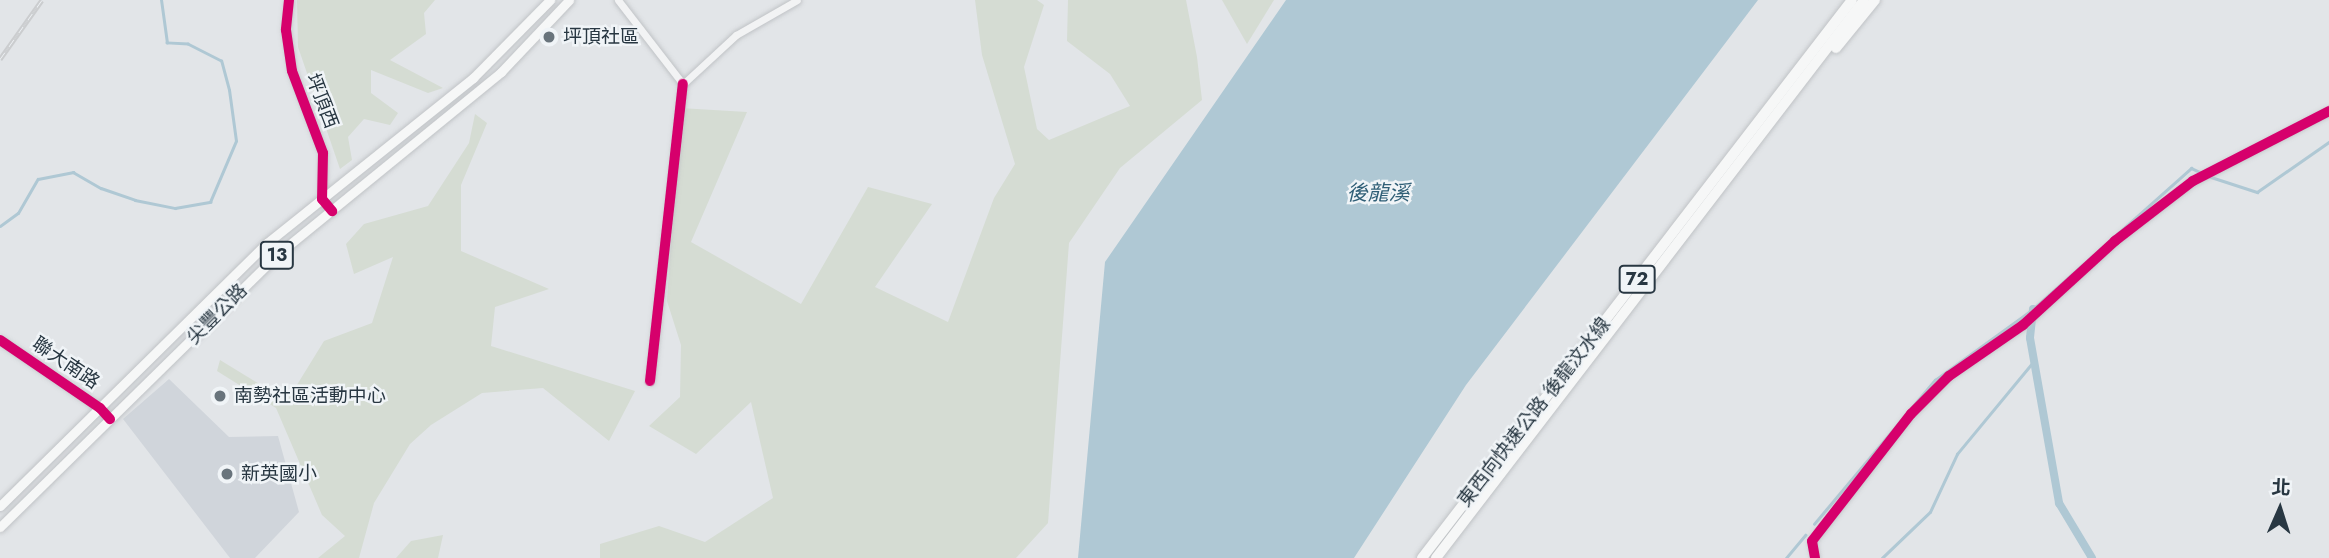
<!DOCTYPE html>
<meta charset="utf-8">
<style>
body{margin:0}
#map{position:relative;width:2329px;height:558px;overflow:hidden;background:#e2e5e8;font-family:Jost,"Noto Sans TC",sans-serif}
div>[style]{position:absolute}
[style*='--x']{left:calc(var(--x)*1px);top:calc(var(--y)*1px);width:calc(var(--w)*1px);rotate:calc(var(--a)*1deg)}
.built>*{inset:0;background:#d0d5db}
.green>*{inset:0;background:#d5dcd3}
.water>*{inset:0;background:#afc8d4}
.stream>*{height:2.5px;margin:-1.25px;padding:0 1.25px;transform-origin:1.25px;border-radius:1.25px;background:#afc8d4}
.canal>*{height:8px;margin:-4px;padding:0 4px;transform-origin:4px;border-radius:4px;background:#afc8d4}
.roads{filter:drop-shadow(0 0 2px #c0c3c6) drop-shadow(0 0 2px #c0c3c6)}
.minor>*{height:7px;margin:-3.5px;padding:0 3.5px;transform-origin:3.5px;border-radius:3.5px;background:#f2f3f4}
.major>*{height:9px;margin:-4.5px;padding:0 4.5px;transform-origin:4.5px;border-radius:4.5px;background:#f6f7f7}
.highway>*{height:10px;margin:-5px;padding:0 5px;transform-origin:5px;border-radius:5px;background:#f6f7f7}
.rail>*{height:5px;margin-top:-2.5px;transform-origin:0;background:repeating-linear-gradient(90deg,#f0f4f7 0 8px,#cbcdcf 0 16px);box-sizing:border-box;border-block:2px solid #cbcdcf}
.cycleway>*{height:10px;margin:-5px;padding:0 5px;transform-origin:5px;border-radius:5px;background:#d6006c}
.dots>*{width:19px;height:19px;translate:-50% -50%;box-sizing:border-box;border:4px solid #f0f4f7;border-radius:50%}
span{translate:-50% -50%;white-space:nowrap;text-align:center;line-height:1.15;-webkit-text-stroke:5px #f0f4f7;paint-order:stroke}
.shield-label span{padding:2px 5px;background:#f0f4f7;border:2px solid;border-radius:5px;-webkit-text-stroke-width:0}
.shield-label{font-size:18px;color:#283742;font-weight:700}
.poi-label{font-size:19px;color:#283742}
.left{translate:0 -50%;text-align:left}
.street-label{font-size:19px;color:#283742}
.water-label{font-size:21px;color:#305f77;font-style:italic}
.north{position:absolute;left:2245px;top:474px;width:70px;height:70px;-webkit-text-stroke:5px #f0f4f7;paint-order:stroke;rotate:3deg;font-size:19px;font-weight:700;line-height:28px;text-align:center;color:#283742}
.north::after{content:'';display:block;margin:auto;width:24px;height:32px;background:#283742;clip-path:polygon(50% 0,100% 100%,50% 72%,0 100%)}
</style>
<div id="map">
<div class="built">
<i style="clip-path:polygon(169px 379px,229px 437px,278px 436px,299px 512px,255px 558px,230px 558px,123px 419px)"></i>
</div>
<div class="green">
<i style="clip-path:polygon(297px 0,435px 0,424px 13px,426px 34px,390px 60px,443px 88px,428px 93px,371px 70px,371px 93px,398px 113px,390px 125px,364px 119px,348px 137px,352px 160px,340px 169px,298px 47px)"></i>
<i style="clip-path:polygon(975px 0,1037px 0,1044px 5px,1024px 67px,1037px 129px,1049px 140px,1130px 106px,1110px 74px,1067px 41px,1068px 0,1186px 0,1197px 57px,1202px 100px,1120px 168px,1069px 243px,1048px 523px,1016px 558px,600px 558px,600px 544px,659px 526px,705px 542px,773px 498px,751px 402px,696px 454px,649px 426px,680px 397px,681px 345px,667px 301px,680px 108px,747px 112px,691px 242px,801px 304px,868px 187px,932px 204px,875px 287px,948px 322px,994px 198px,1015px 164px,982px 55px)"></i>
<i style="clip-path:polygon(1222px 0,1274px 0,1247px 44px)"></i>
<i style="clip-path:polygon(475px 114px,487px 123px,461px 185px,461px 251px,549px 289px,495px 307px,491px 346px,635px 391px,609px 441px,543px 388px,482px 393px,431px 425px,410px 444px,374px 503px,359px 558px,318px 558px,345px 536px,322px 515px,276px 408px,217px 371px,220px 360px,287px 401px,324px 341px,372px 323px,393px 257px,354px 274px,346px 244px,364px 224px,428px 206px,469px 143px)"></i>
<i style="clip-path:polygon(443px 535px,438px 558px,396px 558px,411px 541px)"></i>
</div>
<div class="water">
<i style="clip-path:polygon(1286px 0,1758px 0,1466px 385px,1354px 558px,1078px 558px,1105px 262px)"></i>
</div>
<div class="stream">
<i style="--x:2208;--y:176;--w:52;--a:18.1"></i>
<i style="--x:2257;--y:192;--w:88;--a:-34.8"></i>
<i style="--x:0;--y:226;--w:22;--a:-36"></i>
<i style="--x:18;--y:213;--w:39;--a:-60"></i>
<i style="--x:38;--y:179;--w:36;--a:-11"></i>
<i style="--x:73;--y:172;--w:32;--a:30"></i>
<i style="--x:101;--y:188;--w:36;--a:19"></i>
<i style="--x:135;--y:200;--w:41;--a:11.3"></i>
<i style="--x:175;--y:208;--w:36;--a:-10"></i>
<i style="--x:210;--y:202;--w:66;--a:-66.9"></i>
<i style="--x:236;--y:141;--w:51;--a:-97.8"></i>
<i style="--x:229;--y:90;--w:30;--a:-105"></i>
<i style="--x:221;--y:61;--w:37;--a:-153"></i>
<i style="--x:188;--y:44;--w:21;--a:-177"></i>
<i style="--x:167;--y:43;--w:43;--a:-97.9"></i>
<i style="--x:1814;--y:524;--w:188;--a:-50"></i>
<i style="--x:1935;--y:380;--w:121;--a:-35.9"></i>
<i style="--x:2033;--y:309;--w:212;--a:-41.7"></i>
<i style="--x:2191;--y:168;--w:12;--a:24"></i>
<i style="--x:1786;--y:558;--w:30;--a:-50"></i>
<i style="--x:1882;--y:558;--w:66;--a:-43.8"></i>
<i style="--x:1930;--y:512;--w:64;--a:-65"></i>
<i style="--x:1957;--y:454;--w:121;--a:-50.4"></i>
</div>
<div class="canal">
<i style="--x:2033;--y:309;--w:29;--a:96"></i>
<i style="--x:2030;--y:338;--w:168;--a:80"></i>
<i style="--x:2059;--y:503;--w:64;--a:59"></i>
</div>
<div class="roads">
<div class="minor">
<i style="--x:289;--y:0;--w:30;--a:96"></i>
<i style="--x:286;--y:30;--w:41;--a:81.7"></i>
<i style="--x:292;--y:71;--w:88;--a:69.3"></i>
<i style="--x:323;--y:153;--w:46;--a:91.2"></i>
<i style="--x:322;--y:199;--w:16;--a:50"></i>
<i style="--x:618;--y:0;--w:106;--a:52.3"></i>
<i style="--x:683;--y:84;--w:72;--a:-42.8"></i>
<i style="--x:736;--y:35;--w:70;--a:-29.8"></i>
<i style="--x:0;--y:340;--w:121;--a:34.2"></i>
<i style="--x:100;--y:408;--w:15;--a:48"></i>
<i style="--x:650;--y:381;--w:299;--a:-83.7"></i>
<i style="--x:1815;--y:558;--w:17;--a:-100"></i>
<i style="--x:1812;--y:541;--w:161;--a:-52.1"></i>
<i style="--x:1911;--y:414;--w:54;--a:-45"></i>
<i style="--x:1949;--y:376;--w:90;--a:-34.6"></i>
<i style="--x:2023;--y:325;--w:125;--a:-42.4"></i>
<i style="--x:2115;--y:241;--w:98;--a:-37.6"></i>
<i style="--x:2193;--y:181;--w:153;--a:-27.2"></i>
</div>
<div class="major">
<i style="--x:0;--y:506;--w:375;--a:-44.6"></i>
<i style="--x:267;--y:243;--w:264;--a:-38.7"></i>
<i style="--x:473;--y:78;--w:110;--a:-45.4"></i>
<i style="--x:0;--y:527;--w:390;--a:-44.5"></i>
<i style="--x:278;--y:254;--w:288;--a:-39.2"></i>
<i style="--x:501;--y:72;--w:99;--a:-46.6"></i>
</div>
<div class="highway">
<i style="--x:1836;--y:48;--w:62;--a:-50.9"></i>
<i style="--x:1422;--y:558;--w:704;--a:-52.38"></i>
<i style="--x:1436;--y:558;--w:703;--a:-52.51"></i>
</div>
</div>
<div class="rail">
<i style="--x:0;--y:59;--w:72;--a:-54.6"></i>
</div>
<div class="cycleway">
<i style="--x:289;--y:0;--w:30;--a:96"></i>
<i style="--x:286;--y:30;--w:41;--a:81.7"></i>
<i style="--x:292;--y:71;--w:88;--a:69.3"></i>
<i style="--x:323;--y:153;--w:46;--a:91.2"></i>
<i style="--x:322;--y:199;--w:16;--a:50"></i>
<i style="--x:0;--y:340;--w:121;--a:34.2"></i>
<i style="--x:100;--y:408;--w:15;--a:48"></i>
<i style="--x:650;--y:381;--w:299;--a:-83.7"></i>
<i style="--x:1815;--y:558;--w:17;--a:-100"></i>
<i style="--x:1812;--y:541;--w:161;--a:-52.1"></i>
<i style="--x:1911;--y:414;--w:54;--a:-45"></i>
<i style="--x:1949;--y:376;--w:90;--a:-34.6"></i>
<i style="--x:2023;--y:325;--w:125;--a:-42.4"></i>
<i style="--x:2115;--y:241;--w:98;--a:-37.6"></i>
<i style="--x:2193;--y:181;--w:153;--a:-27.2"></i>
</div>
<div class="dots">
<i style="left:549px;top:37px;background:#69747c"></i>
<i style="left:220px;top:396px;background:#69747c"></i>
<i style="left:227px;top:474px;background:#69747c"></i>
</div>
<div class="shield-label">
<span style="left:277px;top:255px">13</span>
<span style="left:1637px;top:279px">72</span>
</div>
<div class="poi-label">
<span class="left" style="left:563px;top:37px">坪頂社區</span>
<span class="left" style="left:234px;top:396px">南勢社區活動中心</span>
<span class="left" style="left:241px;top:474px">新英國小</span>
</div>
<div class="street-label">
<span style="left:322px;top:101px;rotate:69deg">坪頂西</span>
<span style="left:217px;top:314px;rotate:-45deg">尖豐公路</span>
<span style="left:66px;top:363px;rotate:34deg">聯大南路</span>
<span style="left:1534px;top:412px;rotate:-52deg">東西向快速公路 後龍汶水線</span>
</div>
<div class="water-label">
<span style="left:1378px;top:193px">後龍溪</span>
</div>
<div class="north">北</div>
</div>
